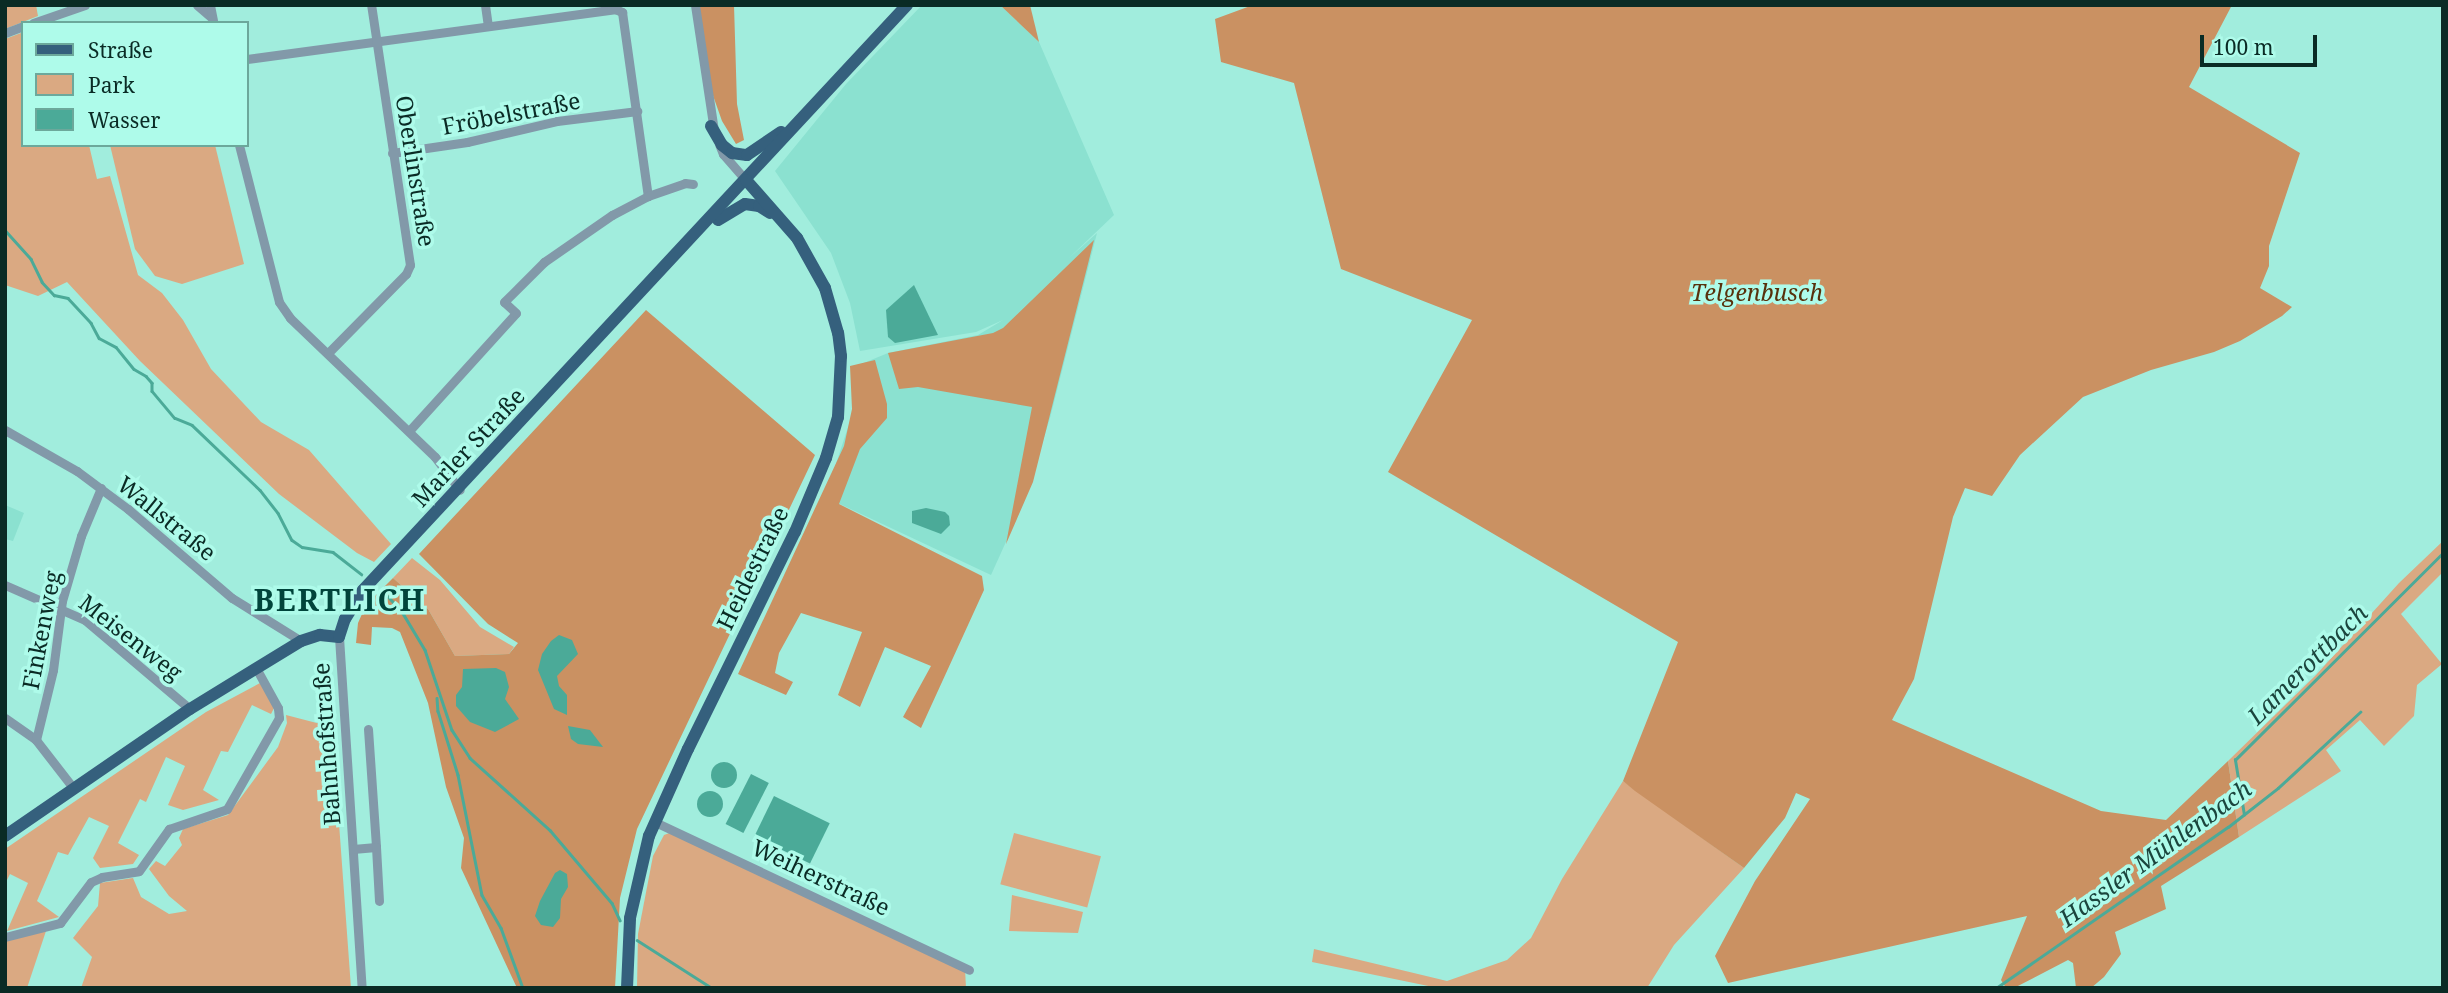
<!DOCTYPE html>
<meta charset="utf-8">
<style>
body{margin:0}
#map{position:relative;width:2448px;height:993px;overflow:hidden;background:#a1eddd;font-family:"Noto Serif",serif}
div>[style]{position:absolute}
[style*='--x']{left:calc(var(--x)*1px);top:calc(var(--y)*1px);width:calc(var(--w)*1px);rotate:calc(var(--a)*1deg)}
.built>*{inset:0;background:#8be1d0}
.green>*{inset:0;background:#daa982;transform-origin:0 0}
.forest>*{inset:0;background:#ca9162}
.water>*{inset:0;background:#4baa98;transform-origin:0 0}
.round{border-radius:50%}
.stream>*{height:2.5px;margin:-1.25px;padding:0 1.25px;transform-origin:1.25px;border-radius:1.25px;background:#4baa98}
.minor>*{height:9px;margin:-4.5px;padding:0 4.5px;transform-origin:4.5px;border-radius:4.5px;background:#8299a9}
.major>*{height:12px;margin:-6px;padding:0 6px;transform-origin:6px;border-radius:6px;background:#35607d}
span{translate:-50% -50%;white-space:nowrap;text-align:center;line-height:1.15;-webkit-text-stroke:7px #aefbea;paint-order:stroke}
.street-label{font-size:23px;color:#0a2b25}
.park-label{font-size:23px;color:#58310c;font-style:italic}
.water-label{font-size:24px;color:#1b453d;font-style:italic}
.district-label{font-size:30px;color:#01443b;font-weight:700;letter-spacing:2px}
.frame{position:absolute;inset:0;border:7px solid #0a2b25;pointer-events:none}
.legend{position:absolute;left:21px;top:21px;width:228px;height:126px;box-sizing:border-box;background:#aefbea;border:2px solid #6ca89b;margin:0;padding:9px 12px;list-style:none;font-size:21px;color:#0a2b25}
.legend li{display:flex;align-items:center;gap:14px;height:35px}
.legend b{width:35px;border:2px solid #6ca89b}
.scale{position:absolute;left:2200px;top:35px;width:117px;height:32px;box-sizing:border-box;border:4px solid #0a2b25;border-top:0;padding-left:9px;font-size:21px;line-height:24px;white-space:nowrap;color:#0a2b25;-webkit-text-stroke:5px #aefbea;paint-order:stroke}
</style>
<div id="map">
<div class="built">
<i style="clip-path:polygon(922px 5px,1000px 5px,1039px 42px,1114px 215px,1069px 258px,1097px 233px,1050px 418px,1024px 502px,991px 575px,825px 497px,854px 409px,854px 367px,888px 353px,978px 335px,1003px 320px,976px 332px,860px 351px,850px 303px,831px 253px,775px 171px,846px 84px)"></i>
<i style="clip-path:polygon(5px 505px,24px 513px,13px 541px,5px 539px)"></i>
</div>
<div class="green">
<i style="clip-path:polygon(5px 5px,36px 5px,38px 16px,5px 29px)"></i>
<i style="clip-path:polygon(21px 33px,23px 145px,89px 145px,97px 179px,110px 176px,138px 275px,162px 293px,183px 320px,211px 369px,261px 422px,309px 450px,391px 544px,374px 562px,357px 553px,279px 494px,140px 361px,67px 282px,38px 296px,5px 285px,5px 39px)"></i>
<i style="clip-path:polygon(110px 145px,215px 145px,244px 264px,182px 284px,155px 276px,135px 249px)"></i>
<i style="clip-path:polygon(2443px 541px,2443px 572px,2401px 614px,2442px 664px,2417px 685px,2414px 716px,2384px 746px,2360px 720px,2326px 750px,2341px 771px,2239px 837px,2228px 761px,2316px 675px,2399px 583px)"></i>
<i style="clip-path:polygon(412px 558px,440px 580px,480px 627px,514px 647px,509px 654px,455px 656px,428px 609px,393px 578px)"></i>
<i style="clip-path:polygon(260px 683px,274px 708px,271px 714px,252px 705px,228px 752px,221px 751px,203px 790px,219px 800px,183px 810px,168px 805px,185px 766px,166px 757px,146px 802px,140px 799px,118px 843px,139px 855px,133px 864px,100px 868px,93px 858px,109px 826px,89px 817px,68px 855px,58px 852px,37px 901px,59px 917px,7px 931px,28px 883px,10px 874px,5px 884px,5px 849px,206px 712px)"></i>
<i style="clip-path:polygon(286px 715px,332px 727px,351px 988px,81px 988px,92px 957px,73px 938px,98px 906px,100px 883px,133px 878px,141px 897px,169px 914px,187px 911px,169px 896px,149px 869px,156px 861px,165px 866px,182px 845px,179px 838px,183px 829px,228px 815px,278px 747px,287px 723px)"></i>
<i style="clip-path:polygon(1623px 781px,1744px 868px,1674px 945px,1647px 988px,1438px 988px,1312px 962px,1314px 949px,1447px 981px,1507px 960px,1531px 938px,1562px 879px)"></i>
<i style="clip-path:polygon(672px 832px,965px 969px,966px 988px,637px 988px,638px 934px,653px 856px,664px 835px)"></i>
<i style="left:1014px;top:833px;width:90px;height:53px;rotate:15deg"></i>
<i style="clip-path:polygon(1012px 895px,1083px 912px,1078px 933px,1009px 931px)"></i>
<i style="clip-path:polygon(46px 931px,27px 988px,5px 988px,5px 941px)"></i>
</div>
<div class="forest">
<i style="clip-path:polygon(695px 5px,734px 5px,737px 104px,744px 140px,736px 144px,722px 121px,704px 70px)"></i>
<i style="clip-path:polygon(1000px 5px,1030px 5px,1039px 42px)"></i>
<i style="clip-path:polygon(1253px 5px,2232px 5px,2189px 87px,2300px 153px,2269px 246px,2269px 266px,2260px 288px,2292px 307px,2282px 316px,2240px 341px,2214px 352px,2151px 370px,2083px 397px,2020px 455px,1992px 496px,1965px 488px,1953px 517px,1914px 679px,1892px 720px,2101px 811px,2166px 820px,2228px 761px,2239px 837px,2161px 886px,2166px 909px,2115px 932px,2121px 954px,2104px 977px,2091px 988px,2076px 988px,2073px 963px,2068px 960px,2014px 988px,2006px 988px,2001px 980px,2027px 916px,1728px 983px,1715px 956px,1755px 881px,1810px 799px,1796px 793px,1785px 818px,1744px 868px,1635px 791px,1623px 781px,1678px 642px,1388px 472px,1472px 320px,1341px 269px,1294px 83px,1221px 62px,1215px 19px)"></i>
<i style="clip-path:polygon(1094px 240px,1033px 482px,1006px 544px,1032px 407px,918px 387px,899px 389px,888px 353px,993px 333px,1003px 328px)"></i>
<i style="clip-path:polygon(646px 310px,815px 455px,637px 829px,620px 898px,615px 988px,517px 988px,461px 868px,464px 838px,446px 787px,428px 703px,400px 632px,392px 628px,372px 627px,371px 645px,356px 643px,358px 623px,366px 605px,393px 578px,428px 609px,455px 656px,509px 654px,518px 643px,488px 624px,419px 554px)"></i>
<i style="clip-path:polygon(875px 360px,887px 404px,887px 418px,860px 449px,839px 504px,982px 576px,984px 590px,921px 728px,903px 717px,931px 666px,885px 647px,860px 707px,838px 695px,862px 632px,801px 613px,779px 653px,775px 673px,793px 682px,786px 695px,738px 674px,844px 446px,852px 409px,850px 366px)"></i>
</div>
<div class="water">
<i style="clip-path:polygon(914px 285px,938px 335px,895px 343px,888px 337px,886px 310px)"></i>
<i style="clip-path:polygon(926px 508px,945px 512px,949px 516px,950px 525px,941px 534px,912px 523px,912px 511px)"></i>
<i style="clip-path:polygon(559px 635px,572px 640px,578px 654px,557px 676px,559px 686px,567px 695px,567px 715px,554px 709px,538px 670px,542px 654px,551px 641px)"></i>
<i style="clip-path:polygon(496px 668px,505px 672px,509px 687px,505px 699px,519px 719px,495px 732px,470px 722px,456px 706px,456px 695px,462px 687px,463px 669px)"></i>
<i style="clip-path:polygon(568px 726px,590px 730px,603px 747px,578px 744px,571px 739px)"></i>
<i class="round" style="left:711px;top:762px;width:26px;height:26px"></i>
<i style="left:751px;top:774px;width:20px;height:56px;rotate:27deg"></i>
<i class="round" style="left:697px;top:791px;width:26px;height:26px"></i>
<i style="left:774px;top:796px;width:62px;height:45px;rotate:26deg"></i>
<i style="clip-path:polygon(560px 870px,567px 874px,568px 887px,561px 899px,560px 918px,553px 927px,541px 925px,535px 916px,540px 901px,555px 873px)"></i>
</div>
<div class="stream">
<i style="--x:5;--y:230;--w:39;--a:48"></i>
<i style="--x:31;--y:259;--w:25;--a:64"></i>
<i style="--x:42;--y:282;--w:18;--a:47"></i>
<i style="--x:54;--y:295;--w:14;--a:12"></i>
<i style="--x:68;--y:298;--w:34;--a:47"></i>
<i style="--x:91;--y:323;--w:17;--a:62"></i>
<i style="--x:99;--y:338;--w:19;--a:28"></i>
<i style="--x:116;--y:347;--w:28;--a:51"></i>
<i style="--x:134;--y:369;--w:14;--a:30"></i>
<i style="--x:146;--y:376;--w:9;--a:49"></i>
<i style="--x:152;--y:383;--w:8;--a:90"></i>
<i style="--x:152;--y:391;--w:35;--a:50"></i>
<i style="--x:175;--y:418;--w:18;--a:22"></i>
<i style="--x:192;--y:425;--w:94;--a:43.7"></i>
<i style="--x:260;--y:490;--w:29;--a:52"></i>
<i style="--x:278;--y:513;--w:30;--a:63"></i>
<i style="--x:292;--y:540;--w:12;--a:35"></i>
<i style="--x:302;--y:547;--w:31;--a:9"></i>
<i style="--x:333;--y:552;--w:36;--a:38"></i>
<i style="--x:383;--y:591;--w:26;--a:47"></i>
<i style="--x:401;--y:610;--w:47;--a:59"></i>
<i style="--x:425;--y:650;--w:84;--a:71.4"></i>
<i style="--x:452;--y:730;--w:33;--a:57"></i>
<i style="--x:470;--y:758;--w:108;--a:42"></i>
<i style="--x:550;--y:830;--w:96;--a:49.7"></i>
<i style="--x:612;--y:903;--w:19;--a:65"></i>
<i style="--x:437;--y:698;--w:13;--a:86"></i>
<i style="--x:438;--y:711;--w:67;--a:72.6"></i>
<i style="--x:458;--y:775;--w:122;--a:78.7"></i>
<i style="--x:482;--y:895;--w:38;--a:60"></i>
<i style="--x:501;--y:928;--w:64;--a:69.9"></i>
<i style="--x:2244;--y:815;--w:56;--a:-99.3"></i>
<i style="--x:2235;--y:760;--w:293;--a:-44.9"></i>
<i style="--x:637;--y:940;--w:89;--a:32.6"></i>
<i style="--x:1996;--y:988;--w:282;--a:-34.8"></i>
<i style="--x:2228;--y:827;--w:63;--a:-38"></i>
<i style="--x:2278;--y:788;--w:112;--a:-42.8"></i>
</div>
<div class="minor">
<i style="--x:197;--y:5;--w:20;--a:41"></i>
<i style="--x:210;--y:5;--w:16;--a:79"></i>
<i style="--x:485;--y:5;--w:21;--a:82"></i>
<i style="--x:695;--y:5;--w:127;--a:81.4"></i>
<i style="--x:33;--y:23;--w:55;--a:-19.1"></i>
<i style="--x:5;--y:33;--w:19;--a:-21"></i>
<i style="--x:247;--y:59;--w:371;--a:-7.7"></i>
<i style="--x:615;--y:9;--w:8;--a:23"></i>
<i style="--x:622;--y:12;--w:186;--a:82"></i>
<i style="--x:719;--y:144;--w:11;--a:68"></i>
<i style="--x:723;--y:154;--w:35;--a:49"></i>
<i style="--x:239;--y:145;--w:162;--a:75.7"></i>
<i style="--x:279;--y:302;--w:19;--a:55"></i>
<i style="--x:290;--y:318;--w:201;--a:43.8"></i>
<i style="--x:435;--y:457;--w:41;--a:52.9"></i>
<i style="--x:392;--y:153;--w:76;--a:-8.3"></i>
<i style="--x:467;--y:142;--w:92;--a:-13.1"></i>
<i style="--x:557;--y:121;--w:81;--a:-7.1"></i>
<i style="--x:328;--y:353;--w:111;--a:-45.4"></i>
<i style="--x:406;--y:274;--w:10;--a:-66"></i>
<i style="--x:410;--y:265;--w:263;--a:-98.5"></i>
<i style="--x:5;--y:430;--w:83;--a:29.7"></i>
<i style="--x:77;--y:471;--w:64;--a:36.7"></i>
<i style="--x:128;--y:509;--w:137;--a:40.6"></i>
<i style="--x:232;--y:598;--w:81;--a:31.9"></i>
<i style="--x:409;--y:431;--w:159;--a:-47.8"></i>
<i style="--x:516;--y:313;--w:16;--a:-137"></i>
<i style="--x:504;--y:302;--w:57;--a:-45"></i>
<i style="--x:544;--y:262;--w:83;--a:-34.7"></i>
<i style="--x:612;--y:215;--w:41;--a:-27.8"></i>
<i style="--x:648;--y:196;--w:39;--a:-19"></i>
<i style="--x:685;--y:183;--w:8;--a:7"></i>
<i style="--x:5;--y:585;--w:87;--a:23.6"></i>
<i style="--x:85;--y:620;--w:138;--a:40.3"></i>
<i style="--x:339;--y:637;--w:352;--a:86.3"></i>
<i style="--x:5;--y:718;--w:38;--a:35"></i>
<i style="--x:36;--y:740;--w:62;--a:52.2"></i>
<i style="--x:368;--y:729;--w:118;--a:86.1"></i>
<i style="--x:36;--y:740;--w:72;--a:-76.3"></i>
<i style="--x:53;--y:670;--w:70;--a:-82.6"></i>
<i style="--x:62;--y:601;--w:68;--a:-73.7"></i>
<i style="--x:81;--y:536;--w:52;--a:-67.4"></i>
<i style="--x:655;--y:822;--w:347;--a:25.2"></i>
<i style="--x:353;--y:849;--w:23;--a:-5"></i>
<i style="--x:376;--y:847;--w:54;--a:86.8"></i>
<i style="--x:5;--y:937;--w:57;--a:-14.3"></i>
<i style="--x:60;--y:923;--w:51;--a:-52.9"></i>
<i style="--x:91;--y:882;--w:12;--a:-24"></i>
<i style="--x:102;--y:877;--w:37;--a:-9"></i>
<i style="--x:139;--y:871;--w:52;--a:-54.5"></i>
<i style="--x:169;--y:829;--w:61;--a:-19"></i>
<i style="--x:227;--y:809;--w:105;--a:-60.3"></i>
<i style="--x:279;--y:718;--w:10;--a:-96"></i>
<i style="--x:278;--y:708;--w:46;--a:-118.8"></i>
</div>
<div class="major">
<i style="--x:711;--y:126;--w:22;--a:60"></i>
<i style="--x:722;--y:145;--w:13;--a:39"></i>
<i style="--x:732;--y:153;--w:15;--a:8"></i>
<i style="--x:747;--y:155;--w:41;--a:-34.1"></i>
<i style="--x:718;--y:220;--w:31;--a:-31"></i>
<i style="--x:745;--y:204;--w:14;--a:8"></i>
<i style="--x:759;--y:206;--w:13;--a:32"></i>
<i style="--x:5;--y:836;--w:224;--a:-34.5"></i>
<i style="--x:190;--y:709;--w:130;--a:-31.5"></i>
<i style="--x:301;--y:641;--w:20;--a:-18"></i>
<i style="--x:320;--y:635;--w:19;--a:6"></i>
<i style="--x:339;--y:637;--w:19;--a:-72"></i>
<i style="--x:345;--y:619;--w:34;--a:-58"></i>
<i style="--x:363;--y:590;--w:799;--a:-47.08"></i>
<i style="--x:627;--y:988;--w:70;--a:-87.5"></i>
<i style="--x:630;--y:918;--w:84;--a:-77"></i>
<i style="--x:649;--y:836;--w:95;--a:-65.9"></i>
<i style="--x:688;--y:749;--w:242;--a:-63.8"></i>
<i style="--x:795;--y:532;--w:80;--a:-67.3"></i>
<i style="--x:826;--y:458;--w:43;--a:-73.7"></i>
<i style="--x:838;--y:417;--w:61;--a:-87.2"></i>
<i style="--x:841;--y:356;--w:23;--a:-97"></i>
<i style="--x:838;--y:333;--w:47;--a:-106.1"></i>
<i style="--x:825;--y:288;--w:57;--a:-119.2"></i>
<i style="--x:797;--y:238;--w:77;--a:-131.3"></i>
</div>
<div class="street-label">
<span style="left:511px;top:113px;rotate:-11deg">Fröbelstraße</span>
<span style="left:416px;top:171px;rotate:81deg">Oberlinstraße</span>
<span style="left:468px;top:447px;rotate:-47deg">Marler Straße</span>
<span style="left:167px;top:518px;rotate:39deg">Wallstraße</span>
<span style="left:752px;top:568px;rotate:-64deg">Heidestraße</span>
<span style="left:41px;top:630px;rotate:-79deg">Finkenweg</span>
<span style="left:131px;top:637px;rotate:38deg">Meisenweg</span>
<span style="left:326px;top:744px;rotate:-94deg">Bahnhofstraße</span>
<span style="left:821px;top:877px;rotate:25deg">Weiherstraße</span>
</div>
<div class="park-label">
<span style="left:1757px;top:292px">Telgenbusch</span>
</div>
<div class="water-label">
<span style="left:2307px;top:664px;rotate:-45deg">Lamerottbach</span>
<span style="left:2155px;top:853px;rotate:-36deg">Hassler Mühlenbach</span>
</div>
<div class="district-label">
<span style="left:340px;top:600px">BERTLICH</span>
</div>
<div class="frame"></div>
<ul class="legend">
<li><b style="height:9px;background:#35607d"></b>Straße</li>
<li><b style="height:19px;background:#daa982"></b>Park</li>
<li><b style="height:19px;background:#4baa98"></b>Wasser</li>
</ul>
<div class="scale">100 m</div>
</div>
